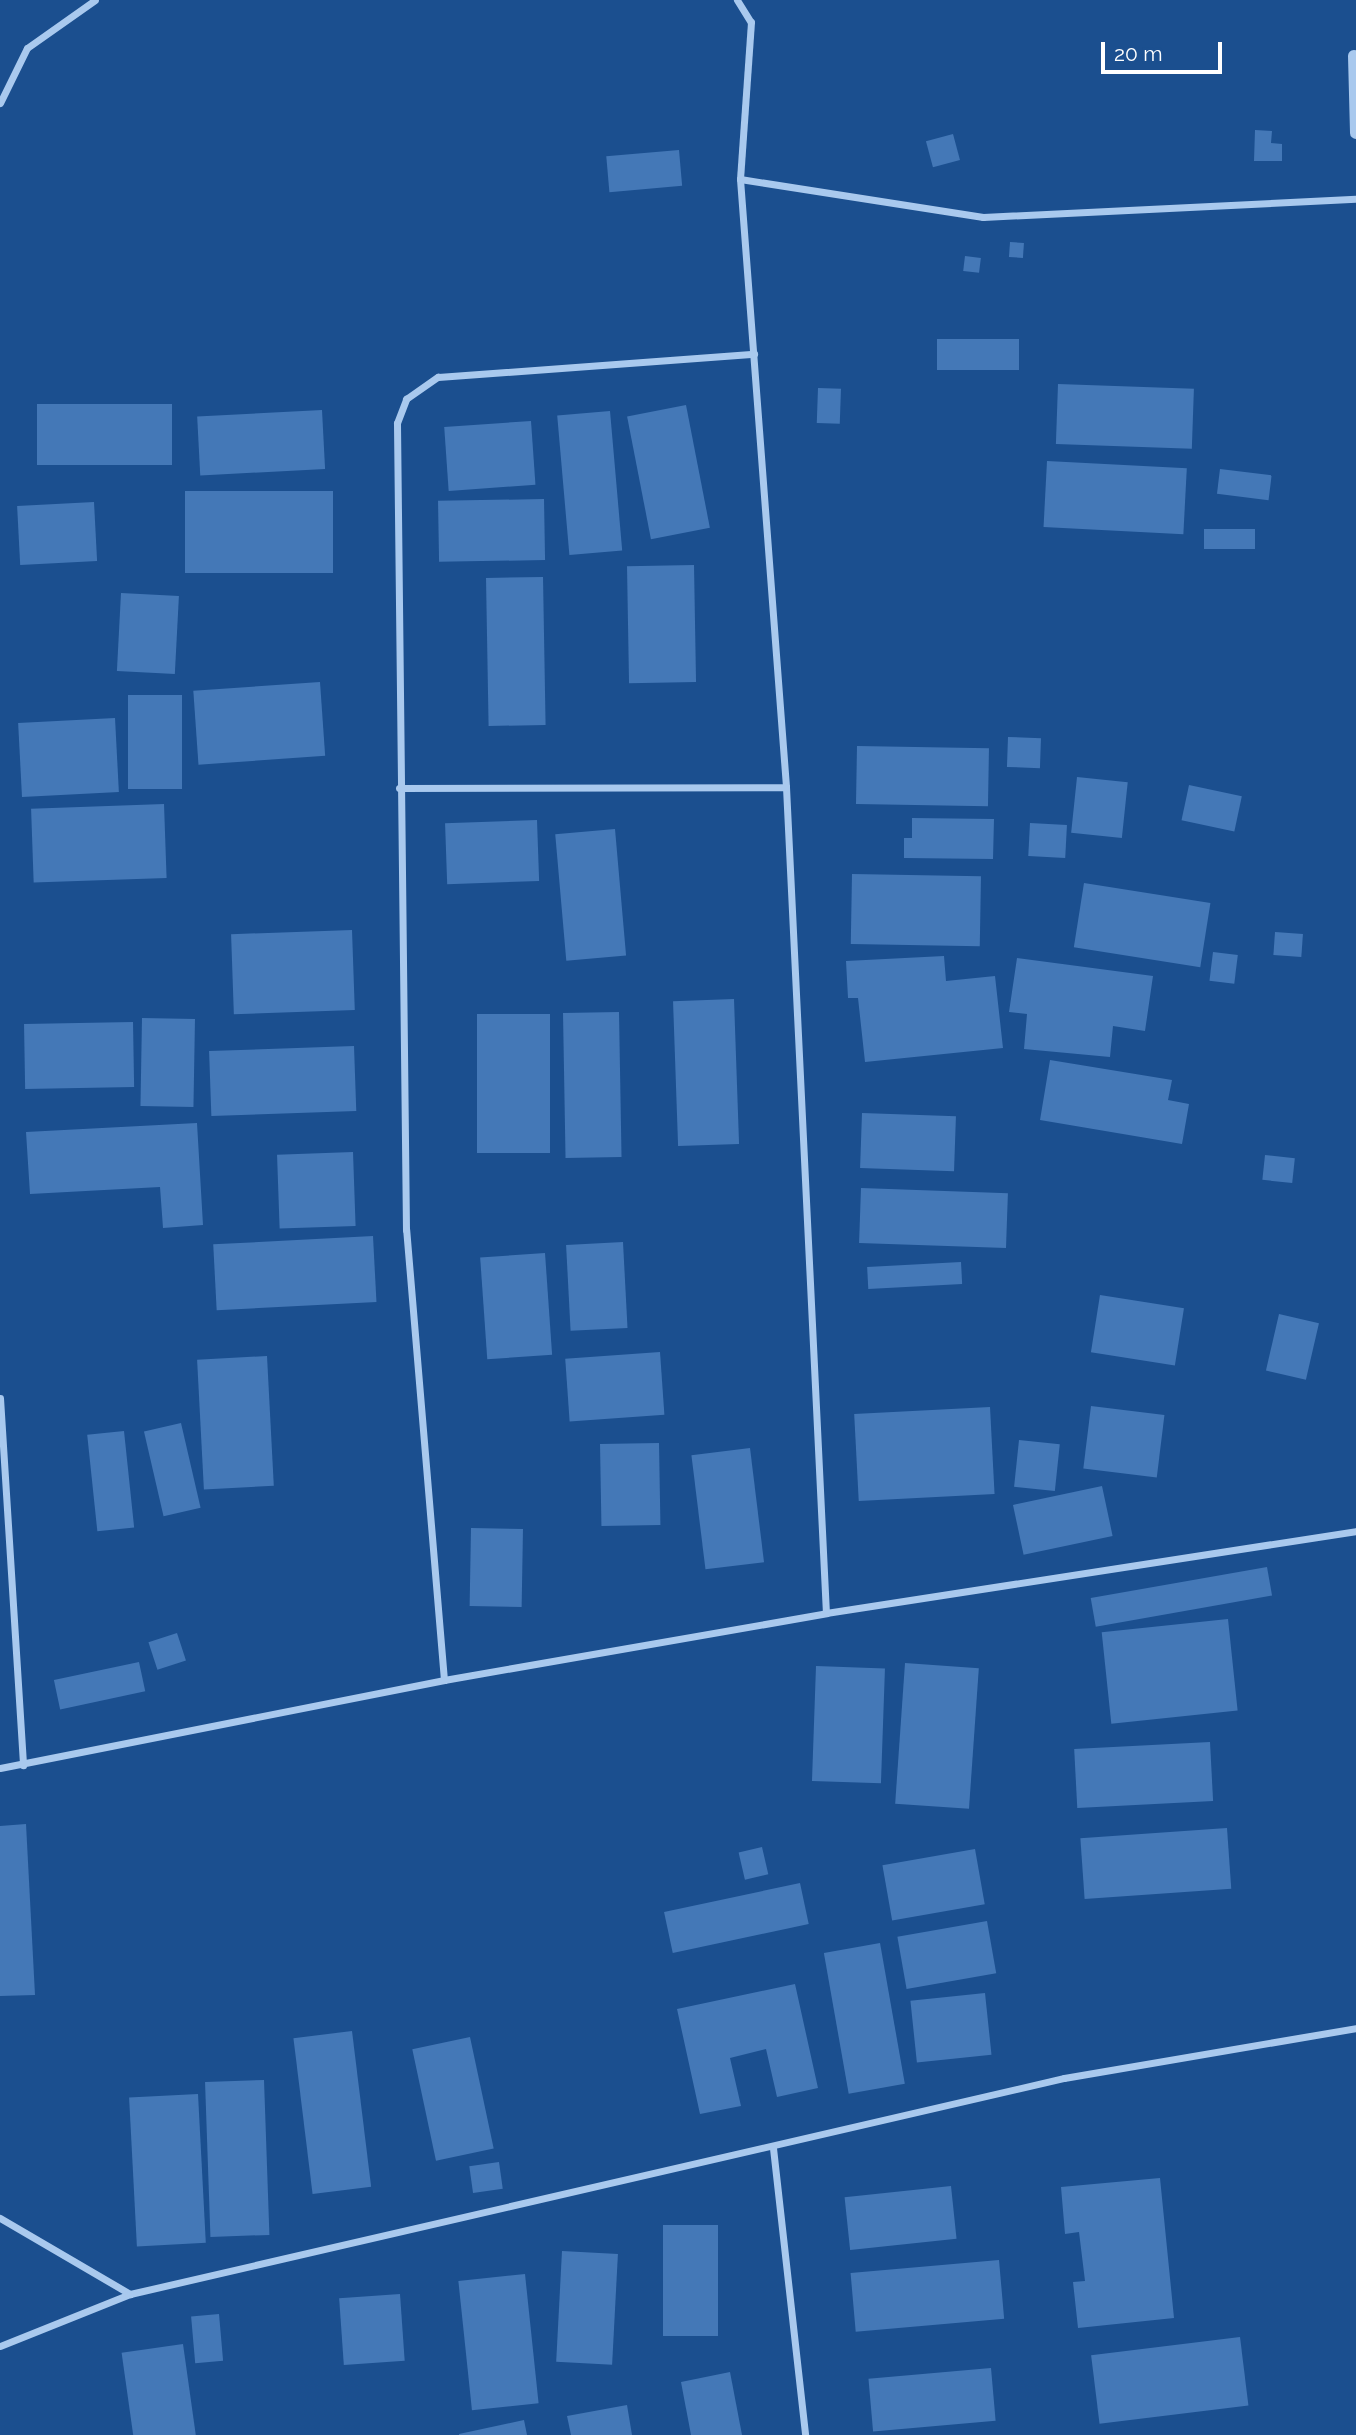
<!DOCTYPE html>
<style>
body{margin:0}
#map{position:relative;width:1356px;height:2435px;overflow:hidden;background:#1b4f8f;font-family:Raleway,sans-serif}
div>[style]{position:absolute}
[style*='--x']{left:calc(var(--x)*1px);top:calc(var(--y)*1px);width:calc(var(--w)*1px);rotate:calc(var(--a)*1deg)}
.building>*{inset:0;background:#4478b7;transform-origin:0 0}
.minor>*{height:7px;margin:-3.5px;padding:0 3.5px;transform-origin:3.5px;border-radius:3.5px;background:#a9c9ee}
.tertiary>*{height:12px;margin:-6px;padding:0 6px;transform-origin:6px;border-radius:6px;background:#a9c9ee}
span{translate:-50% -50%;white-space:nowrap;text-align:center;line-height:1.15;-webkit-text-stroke:6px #1b4f8f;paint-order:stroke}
.scale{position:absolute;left:1101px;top:42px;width:121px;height:32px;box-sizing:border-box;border:4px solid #fff;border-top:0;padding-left:9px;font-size:21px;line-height:24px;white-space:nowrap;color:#fff;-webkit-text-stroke:5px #1b4f8f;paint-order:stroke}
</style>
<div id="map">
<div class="building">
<i style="clip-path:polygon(1255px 130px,1272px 131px,1271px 143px,1282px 144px,1282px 161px,1254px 161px)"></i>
<i style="left:953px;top:134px;width:27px;height:28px;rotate:75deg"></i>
<i style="left:679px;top:150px;width:36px;height:73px;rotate:85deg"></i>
<i style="left:1010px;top:242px;width:14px;height:15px;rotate:4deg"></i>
<i style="left:965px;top:256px;width:16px;height:15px;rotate:7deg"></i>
<i style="left:1019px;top:339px;width:31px;height:82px;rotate:90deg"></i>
<i style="left:1058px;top:384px;width:136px;height:60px;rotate:2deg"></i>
<i style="left:818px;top:388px;width:23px;height:35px;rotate:2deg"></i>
<i style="left:37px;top:404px;width:135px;height:61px"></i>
<i style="left:686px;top:405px;width:125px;height:60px;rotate:79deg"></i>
<i style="left:322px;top:410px;width:59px;height:125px;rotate:87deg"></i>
<i style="left:610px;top:411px;width:140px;height:53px;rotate:85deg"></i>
<i style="left:531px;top:421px;width:64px;height:87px;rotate:86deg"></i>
<i style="left:1047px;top:461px;width:140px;height:66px;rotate:3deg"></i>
<i style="left:1220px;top:469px;width:52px;height:25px;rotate:7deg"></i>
<i style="left:185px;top:491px;width:148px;height:82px"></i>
<i style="left:544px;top:499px;width:61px;height:106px;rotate:89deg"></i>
<i style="left:94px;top:502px;width:59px;height:77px;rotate:87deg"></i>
<i style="left:1204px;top:529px;width:51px;height:20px"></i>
<i style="left:694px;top:565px;width:117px;height:67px;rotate:89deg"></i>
<i style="left:543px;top:577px;width:148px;height:57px;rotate:89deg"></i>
<i style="left:121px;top:593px;width:58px;height:78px;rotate:3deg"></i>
<i style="left:320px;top:682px;width:74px;height:127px;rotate:86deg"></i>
<i style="left:128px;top:695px;width:54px;height:94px"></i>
<i style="left:115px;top:718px;width:74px;height:97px;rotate:87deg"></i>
<i style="left:1008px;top:737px;width:33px;height:30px;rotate:2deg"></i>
<i style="left:857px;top:746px;width:132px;height:58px;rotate:1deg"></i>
<i style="left:1077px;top:777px;width:51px;height:56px;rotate:6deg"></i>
<i style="left:1189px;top:785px;width:54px;height:36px;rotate:12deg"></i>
<i style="left:164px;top:804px;width:74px;height:133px;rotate:88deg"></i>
<i style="clip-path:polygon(912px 818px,994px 819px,993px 859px,904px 858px,904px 838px,912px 838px)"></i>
<i style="left:537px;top:820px;width:61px;height:92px;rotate:88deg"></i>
<i style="left:1030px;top:823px;width:37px;height:33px;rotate:3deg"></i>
<i style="left:615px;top:829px;width:127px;height:60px;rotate:85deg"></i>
<i style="left:852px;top:874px;width:129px;height:70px;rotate:1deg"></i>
<i style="left:1084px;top:883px;width:128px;height:65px;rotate:9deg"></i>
<i style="left:352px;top:930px;width:80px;height:121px;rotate:88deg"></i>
<i style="left:1275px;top:932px;width:28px;height:23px;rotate:4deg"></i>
<i style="left:1213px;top:952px;width:25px;height:29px;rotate:7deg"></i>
<i style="clip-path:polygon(944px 956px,946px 981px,995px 976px,1003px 1048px,865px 1062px,858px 998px,848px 998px,846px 961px)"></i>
<i style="clip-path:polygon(1017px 958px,1153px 976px,1145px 1031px,1113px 1026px,1110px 1057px,1024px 1049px,1027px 1014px,1009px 1012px)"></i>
<i style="left:734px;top:999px;width:145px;height:61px;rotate:88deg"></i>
<i style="left:619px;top:1012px;width:145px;height:56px;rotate:89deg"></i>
<i style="left:477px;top:1014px;width:73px;height:139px"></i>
<i style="left:142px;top:1018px;width:53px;height:88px;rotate:1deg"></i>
<i style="left:133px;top:1022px;width:65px;height:109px;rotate:89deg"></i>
<i style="left:354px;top:1046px;width:65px;height:145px;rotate:88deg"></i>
<i style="clip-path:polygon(1050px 1060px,1172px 1080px,1168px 1100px,1189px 1104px,1182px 1144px,1040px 1120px)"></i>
<i style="left:862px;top:1113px;width:94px;height:55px;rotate:2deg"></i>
<i style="clip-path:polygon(197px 1123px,203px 1225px,163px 1228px,160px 1187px,30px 1194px,26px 1132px)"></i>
<i style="left:353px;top:1152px;width:74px;height:76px;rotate:88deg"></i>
<i style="left:1265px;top:1155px;width:30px;height:25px;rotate:6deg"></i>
<i style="left:861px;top:1188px;width:147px;height:55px;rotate:2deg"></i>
<i style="left:373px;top:1236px;width:66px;height:160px;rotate:87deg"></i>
<i style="left:623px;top:1242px;width:86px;height:57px;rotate:87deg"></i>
<i style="left:545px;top:1253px;width:102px;height:65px;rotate:86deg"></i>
<i style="left:961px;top:1262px;width:22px;height:94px;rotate:87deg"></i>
<i style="left:1100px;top:1295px;width:85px;height:58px;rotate:9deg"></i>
<i style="left:1279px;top:1314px;width:41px;height:58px;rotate:13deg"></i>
<i style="left:660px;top:1352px;width:63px;height:95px;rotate:86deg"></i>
<i style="left:267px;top:1356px;width:130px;height:70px;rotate:87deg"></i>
<i style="left:1091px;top:1406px;width:74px;height:63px;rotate:7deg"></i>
<i style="left:990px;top:1407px;width:87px;height:136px;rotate:87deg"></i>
<i style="left:181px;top:1423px;width:87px;height:38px;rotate:77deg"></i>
<i style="left:124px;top:1431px;width:97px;height:37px;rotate:84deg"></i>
<i style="left:1019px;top:1440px;width:41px;height:47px;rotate:6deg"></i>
<i style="left:659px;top:1443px;width:82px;height:59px;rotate:89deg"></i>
<i style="left:750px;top:1448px;width:115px;height:59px;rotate:83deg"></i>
<i style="left:1102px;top:1486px;width:51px;height:91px;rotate:78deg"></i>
<i style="left:471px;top:1528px;width:52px;height:78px;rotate:1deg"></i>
<i style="left:1267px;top:1567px;width:29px;height:179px;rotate:80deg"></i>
<i style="left:1228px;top:1619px;width:92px;height:127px;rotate:84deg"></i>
<i style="left:177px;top:1633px;width:29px;height:30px;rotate:72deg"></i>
<i style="left:139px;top:1662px;width:30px;height:87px;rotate:78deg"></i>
<i style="left:905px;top:1663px;width:74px;height:141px;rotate:4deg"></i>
<i style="left:816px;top:1666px;width:69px;height:115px;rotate:2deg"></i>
<i style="left:1210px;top:1742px;width:59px;height:136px;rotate:87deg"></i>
<i style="clip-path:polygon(26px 1824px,35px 1995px,0 1996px,0 1826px)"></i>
<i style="left:1227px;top:1828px;width:61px;height:147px;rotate:86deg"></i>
<i style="left:762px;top:1847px;width:28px;height:24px;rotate:77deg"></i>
<i style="left:975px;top:1849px;width:56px;height:94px;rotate:80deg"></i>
<i style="left:800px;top:1883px;width:42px;height:139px;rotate:78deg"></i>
<i style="left:987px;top:1921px;width:53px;height:91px;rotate:80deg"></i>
<i style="left:880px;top:1943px;width:143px;height:57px;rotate:80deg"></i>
<i style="clip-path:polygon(795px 1984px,818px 2088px,777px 2097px,766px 2049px,730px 2058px,741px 2106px,700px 2114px,677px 2009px)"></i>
<i style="left:985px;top:1993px;width:62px;height:75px;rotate:84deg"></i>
<i style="left:352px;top:2031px;width:157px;height:59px;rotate:83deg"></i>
<i style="left:470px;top:2037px;width:114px;height:59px;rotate:78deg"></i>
<i style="left:264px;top:2080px;width:155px;height:59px;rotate:88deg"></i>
<i style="left:198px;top:2094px;width:149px;height:69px;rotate:87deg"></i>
<i style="left:499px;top:2162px;width:27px;height:30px;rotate:82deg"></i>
<i style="clip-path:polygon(1160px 2178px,1174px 2318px,1078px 2328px,1073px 2282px,1085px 2281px,1079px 2232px,1065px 2234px,1061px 2187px)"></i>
<i style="left:951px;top:2186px;width:53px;height:107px;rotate:84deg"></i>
<i style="left:663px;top:2225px;width:55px;height:111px"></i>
<i style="left:562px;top:2251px;width:56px;height:111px;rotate:3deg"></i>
<i style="left:999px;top:2260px;width:59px;height:149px;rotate:85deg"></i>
<i style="left:525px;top:2274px;width:130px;height:67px;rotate:84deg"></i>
<i style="left:400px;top:2294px;width:67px;height:61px;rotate:86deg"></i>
<i style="left:219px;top:2314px;width:47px;height:28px;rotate:85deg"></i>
<i style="left:1240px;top:2337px;width:69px;height:150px;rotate:83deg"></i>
<i style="left:183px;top:2344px;width:92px;height:62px;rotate:82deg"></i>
<i style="left:991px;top:2368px;width:53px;height:123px;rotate:85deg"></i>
<i style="clip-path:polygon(730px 2372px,742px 2435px,691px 2435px,681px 2382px)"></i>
<i style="clip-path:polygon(627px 2405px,632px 2435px,571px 2435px,567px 2416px)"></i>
<i style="clip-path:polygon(524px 2420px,527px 2435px,459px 2435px,459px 2434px)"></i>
</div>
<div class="minor">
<i style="--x:737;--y:0;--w:26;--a:58"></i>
<i style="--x:751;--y:22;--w:157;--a:94"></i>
<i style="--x:740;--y:179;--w:610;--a:85.67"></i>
<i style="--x:786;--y:787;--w:827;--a:87.23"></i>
<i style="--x:0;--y:103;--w:61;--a:-63.9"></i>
<i style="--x:27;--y:48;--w:83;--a:-35.2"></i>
<i style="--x:740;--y:179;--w:246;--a:8.9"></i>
<i style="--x:983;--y:217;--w:373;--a:-2.8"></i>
<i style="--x:399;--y:788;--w:387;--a:-0.1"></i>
<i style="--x:0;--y:1398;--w:368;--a:86.4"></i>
<i style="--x:444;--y:1680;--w:452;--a:-94.8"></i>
<i style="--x:406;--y:1230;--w:807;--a:-90.64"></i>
<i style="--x:397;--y:423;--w:26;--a:-69"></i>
<i style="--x:406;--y:399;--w:39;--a:-35"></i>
<i style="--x:438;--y:377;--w:317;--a:-4.2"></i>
<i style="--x:0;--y:1768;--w:453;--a:-11.2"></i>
<i style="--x:444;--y:1680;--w:388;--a:-9.9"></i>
<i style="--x:826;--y:1613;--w:536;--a:-8.79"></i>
<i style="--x:773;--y:2148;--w:289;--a:83.6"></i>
<i style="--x:0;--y:2218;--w:151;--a:30.3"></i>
<i style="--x:0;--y:2346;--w:140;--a:-21.8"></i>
<i style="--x:130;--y:2294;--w:959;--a:-13.02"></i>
<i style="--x:1064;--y:2078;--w:296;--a:-9.7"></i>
</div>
<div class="tertiary">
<i style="--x:1354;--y:56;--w:77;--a:88.5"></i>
</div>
<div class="scale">20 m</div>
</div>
